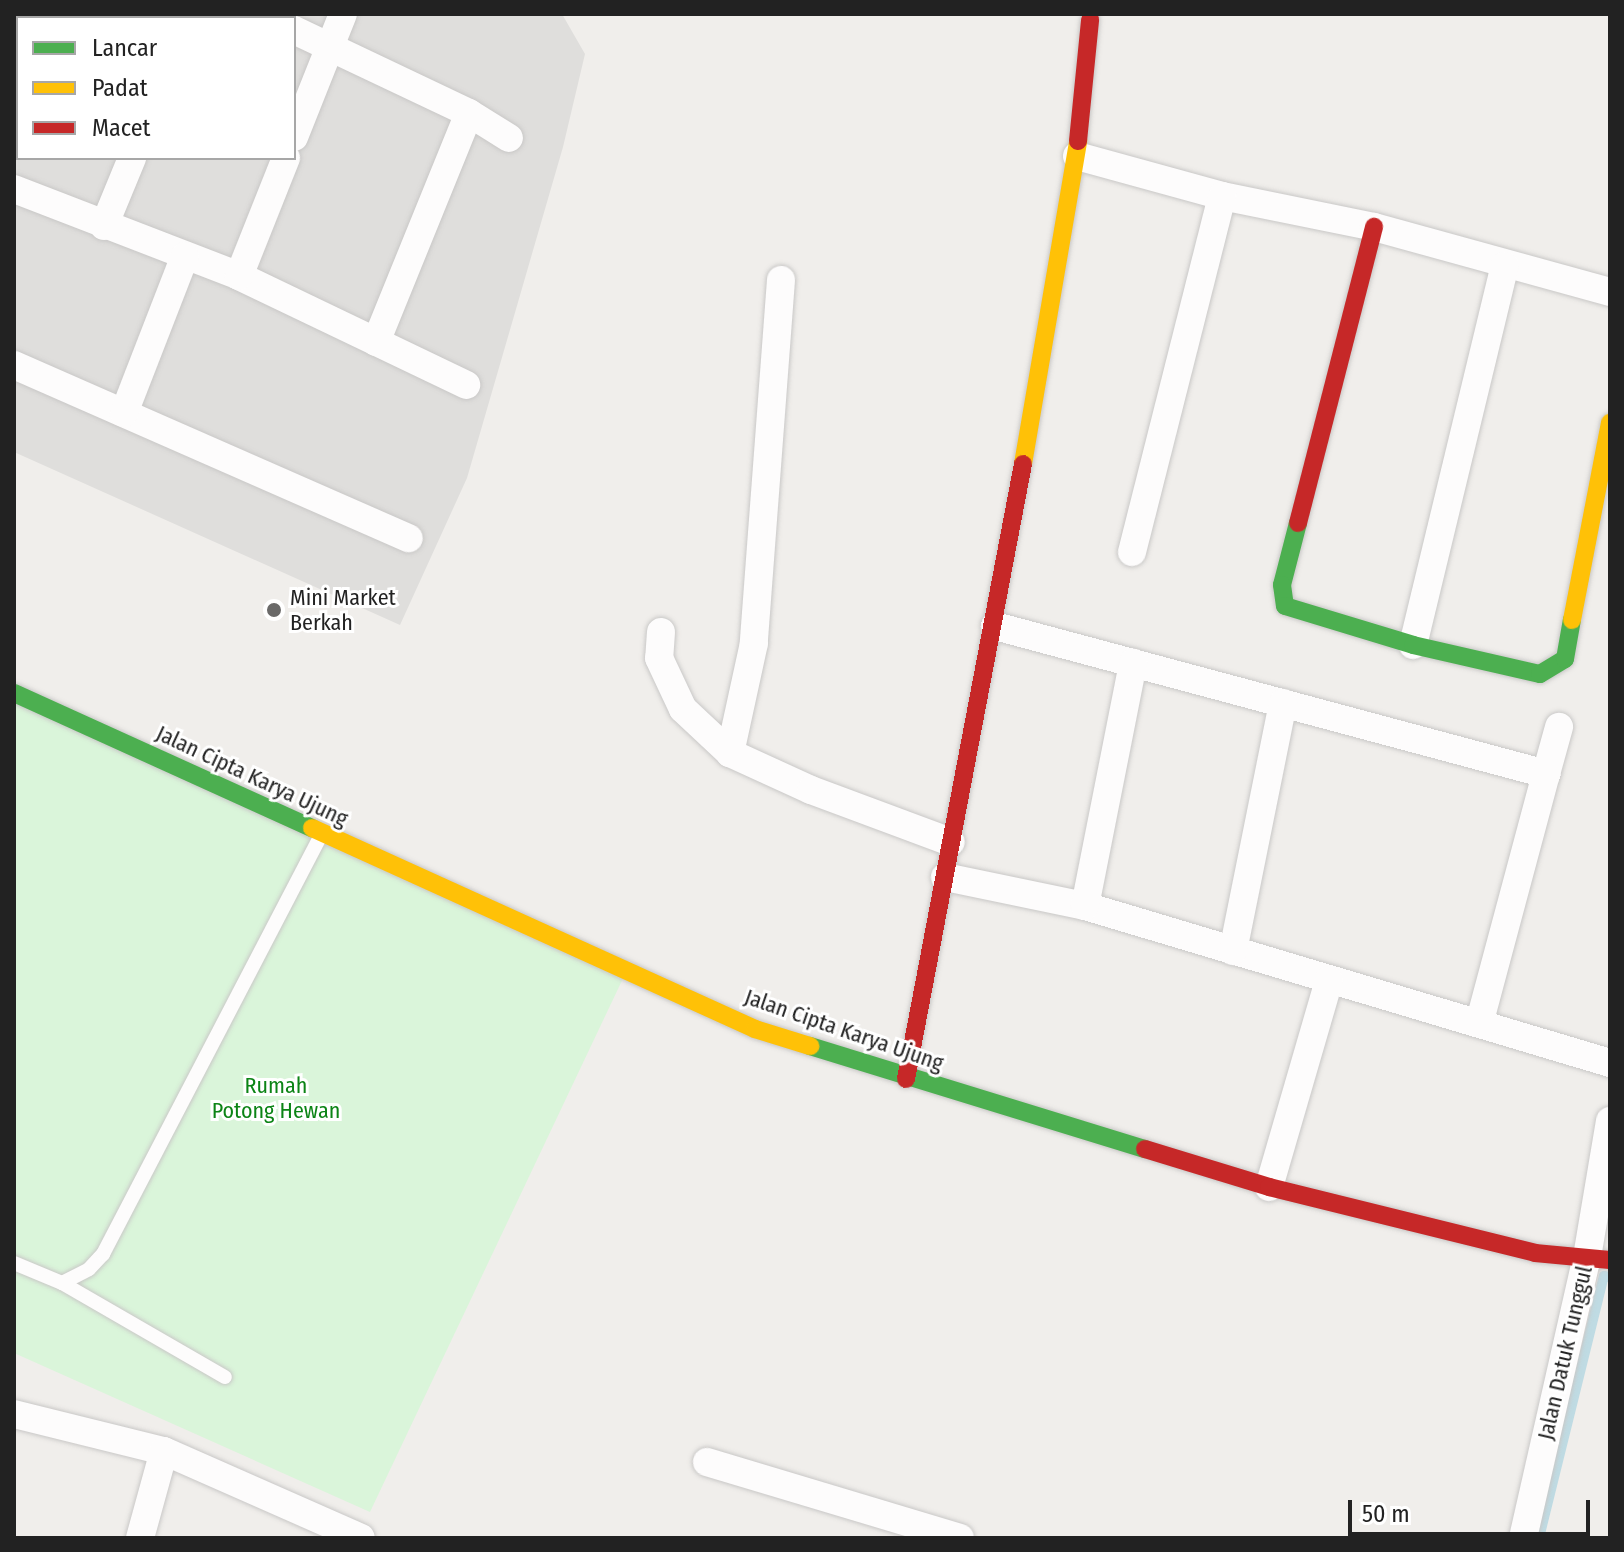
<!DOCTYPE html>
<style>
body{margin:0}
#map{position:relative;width:1624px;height:1552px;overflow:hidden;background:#f0eeeb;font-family:"Fira Sans Condensed",sans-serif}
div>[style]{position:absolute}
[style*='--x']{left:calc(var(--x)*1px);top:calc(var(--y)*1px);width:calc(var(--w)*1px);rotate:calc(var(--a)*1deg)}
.residential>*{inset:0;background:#dfdedc}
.park>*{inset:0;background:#daf5da}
.stream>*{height:10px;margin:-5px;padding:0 5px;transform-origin:5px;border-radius:5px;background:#bfdbe3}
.roads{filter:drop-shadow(0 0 2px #c9c8c7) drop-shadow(0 0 2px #c9c8c7)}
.lane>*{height:14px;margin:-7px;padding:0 7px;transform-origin:7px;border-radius:7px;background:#fdfcfc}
.street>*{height:28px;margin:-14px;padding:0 14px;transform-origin:14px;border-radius:14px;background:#fdfcfc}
.fast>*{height:18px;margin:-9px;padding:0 9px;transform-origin:9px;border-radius:9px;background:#4caf50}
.slow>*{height:18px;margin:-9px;padding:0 9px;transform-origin:9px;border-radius:9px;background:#ffc107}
.jam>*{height:18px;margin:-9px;padding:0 9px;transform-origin:9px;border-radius:9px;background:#c62828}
.dots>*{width:22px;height:22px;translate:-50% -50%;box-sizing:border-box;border:4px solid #fff;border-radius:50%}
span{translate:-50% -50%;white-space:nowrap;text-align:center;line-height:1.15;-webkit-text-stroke:6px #fff;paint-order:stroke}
.poi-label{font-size:22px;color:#222}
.left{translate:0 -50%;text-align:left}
.street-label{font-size:22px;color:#222}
.park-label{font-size:22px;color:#0c8416}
.frame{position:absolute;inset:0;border:16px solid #222;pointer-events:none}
.legend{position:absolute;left:16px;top:16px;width:280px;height:144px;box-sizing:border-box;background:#fff;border:2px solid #a7a7a7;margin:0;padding:10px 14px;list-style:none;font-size:24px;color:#222}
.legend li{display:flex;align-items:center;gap:16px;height:40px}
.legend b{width:40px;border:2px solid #a7a7a7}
.scale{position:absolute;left:1348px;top:1500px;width:242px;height:36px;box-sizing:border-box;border:4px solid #222;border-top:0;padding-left:10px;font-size:24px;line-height:28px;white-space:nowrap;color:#222;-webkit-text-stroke:6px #fff;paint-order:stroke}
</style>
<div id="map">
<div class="residential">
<i style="clip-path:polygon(evenodd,14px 14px,562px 14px,585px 54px,563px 147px,467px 478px,400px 625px,14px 452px,14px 14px,18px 18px,294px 18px,294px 158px,18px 158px,18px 18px)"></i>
</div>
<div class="park">
<i style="clip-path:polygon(14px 689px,627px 970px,370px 1512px,14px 1353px)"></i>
</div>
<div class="stream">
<i style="--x:1539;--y:1538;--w:270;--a:-76.1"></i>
<i style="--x:1604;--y:1276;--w:6;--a:9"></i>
</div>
<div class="roads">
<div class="lane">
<i style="--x:14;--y:1263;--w:52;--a:22.6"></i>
<i style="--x:62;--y:1283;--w:30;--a:-27"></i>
<i style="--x:89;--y:1269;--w:21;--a:-47"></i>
<i style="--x:103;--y:1254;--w:471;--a:-62.5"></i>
<i style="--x:62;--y:1283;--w:188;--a:30"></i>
</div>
<div class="street">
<i style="--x:254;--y:14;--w:11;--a:22"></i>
<i style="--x:35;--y:18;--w:4;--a:-76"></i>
<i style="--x:189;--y:18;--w:4;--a:-76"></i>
<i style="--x:294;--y:30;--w:194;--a:25.4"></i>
<i style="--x:469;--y:113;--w:47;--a:32"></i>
<i style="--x:14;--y:69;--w:11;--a:-68"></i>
<i style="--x:294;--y:137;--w:132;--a:-68.3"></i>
<i style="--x:1077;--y:156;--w:150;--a:15.4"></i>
<i style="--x:1222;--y:196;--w:155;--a:11.5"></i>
<i style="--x:1374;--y:227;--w:245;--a:15.4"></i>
<i style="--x:14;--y:189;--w:241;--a:21.1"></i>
<i style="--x:239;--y:276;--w:252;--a:25.6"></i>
<i style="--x:104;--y:226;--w:74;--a:-67.6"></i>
<i style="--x:239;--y:276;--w:127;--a:-68.3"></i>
<i style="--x:781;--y:280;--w:364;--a:94.3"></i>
<i style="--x:754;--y:643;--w:113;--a:102.3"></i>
<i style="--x:730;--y:753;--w:89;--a:24.6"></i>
<i style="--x:811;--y:790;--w:149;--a:20.4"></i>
<i style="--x:376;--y:342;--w:247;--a:-67.9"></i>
<i style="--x:14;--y:365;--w:431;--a:23.7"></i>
<i style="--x:124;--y:413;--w:168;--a:-68.8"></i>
<i style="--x:1132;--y:552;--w:367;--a:-75.8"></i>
<i style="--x:995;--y:626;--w:571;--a:15.03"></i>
<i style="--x:1546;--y:774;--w:256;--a:105"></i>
<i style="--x:661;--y:632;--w:26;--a:94"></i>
<i style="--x:659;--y:658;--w:56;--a:64.8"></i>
<i style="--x:683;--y:709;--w:64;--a:43.1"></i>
<i style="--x:1413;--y:645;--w:390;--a:-76.4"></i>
<i style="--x:1546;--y:774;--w:49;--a:-74.5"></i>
<i style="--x:945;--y:877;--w:143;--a:11.7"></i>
<i style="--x:1085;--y:906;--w:548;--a:16.65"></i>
<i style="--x:1085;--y:906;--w:248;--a:-78.8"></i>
<i style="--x:1233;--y:951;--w:253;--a:-78.6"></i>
<i style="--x:1269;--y:1187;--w:215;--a:-73.8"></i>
<i style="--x:14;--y:1414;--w:154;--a:13.9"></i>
<i style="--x:164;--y:1451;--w:215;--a:23.8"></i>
<i style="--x:707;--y:1462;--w:264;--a:16.7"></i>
<i style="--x:140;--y:1538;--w:90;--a:-74.6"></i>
<i style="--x:1523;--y:1538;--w:288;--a:-77.2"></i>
<i style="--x:1587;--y:1257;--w:138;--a:-80.4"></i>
</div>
<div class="fast">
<i style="--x:1298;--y:523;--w:64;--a:104.5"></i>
<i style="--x:1282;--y:585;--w:21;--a:82"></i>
<i style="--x:1285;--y:606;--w:134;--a:16.9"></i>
<i style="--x:1413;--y:645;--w:130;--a:12.9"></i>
<i style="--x:1540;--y:674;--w:29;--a:-31"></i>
<i style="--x:1565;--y:659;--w:40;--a:-80"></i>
<i style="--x:14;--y:693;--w:327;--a:24.4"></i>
<i style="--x:810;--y:1046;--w:350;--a:17.1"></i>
</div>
<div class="slow">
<i style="--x:1023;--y:464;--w:328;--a:-80.3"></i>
<i style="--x:1572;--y:620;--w:201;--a:-79.1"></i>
<i style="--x:312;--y:828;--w:486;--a:24.4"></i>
<i style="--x:755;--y:1029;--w:58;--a:17.2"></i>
</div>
<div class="jam">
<i style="--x:1078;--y:141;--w:122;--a:-84.3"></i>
<i style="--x:1298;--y:523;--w:306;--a:-75.6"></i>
<i style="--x:906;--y:1079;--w:626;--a:-79.23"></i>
<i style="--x:1145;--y:1149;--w:130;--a:17"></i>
<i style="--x:1269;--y:1187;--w:274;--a:13.9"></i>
<i style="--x:1535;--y:1253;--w:75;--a:5.3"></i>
</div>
</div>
<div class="dots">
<i style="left:274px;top:610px;background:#6a6968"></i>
</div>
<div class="poi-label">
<span class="left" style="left:290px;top:610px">Mini Market<br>Berkah</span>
</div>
<div class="street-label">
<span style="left:252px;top:776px;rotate:25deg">Jalan Cipta Karya Ujung</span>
<span style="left:844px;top:1030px;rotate:19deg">Jalan Cipta Karya Ujung</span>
<span style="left:1565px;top:1353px;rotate:-77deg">Jalan Datuk Tunggul</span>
</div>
<div class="park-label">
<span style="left:276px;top:1098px">Rumah<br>Potong Hewan</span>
</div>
<div class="frame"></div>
<ul class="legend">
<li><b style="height:10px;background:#4caf50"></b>Lancar</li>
<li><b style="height:10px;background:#ffc107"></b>Padat</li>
<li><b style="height:10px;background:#c62828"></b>Macet</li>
</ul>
<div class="scale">50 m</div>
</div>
